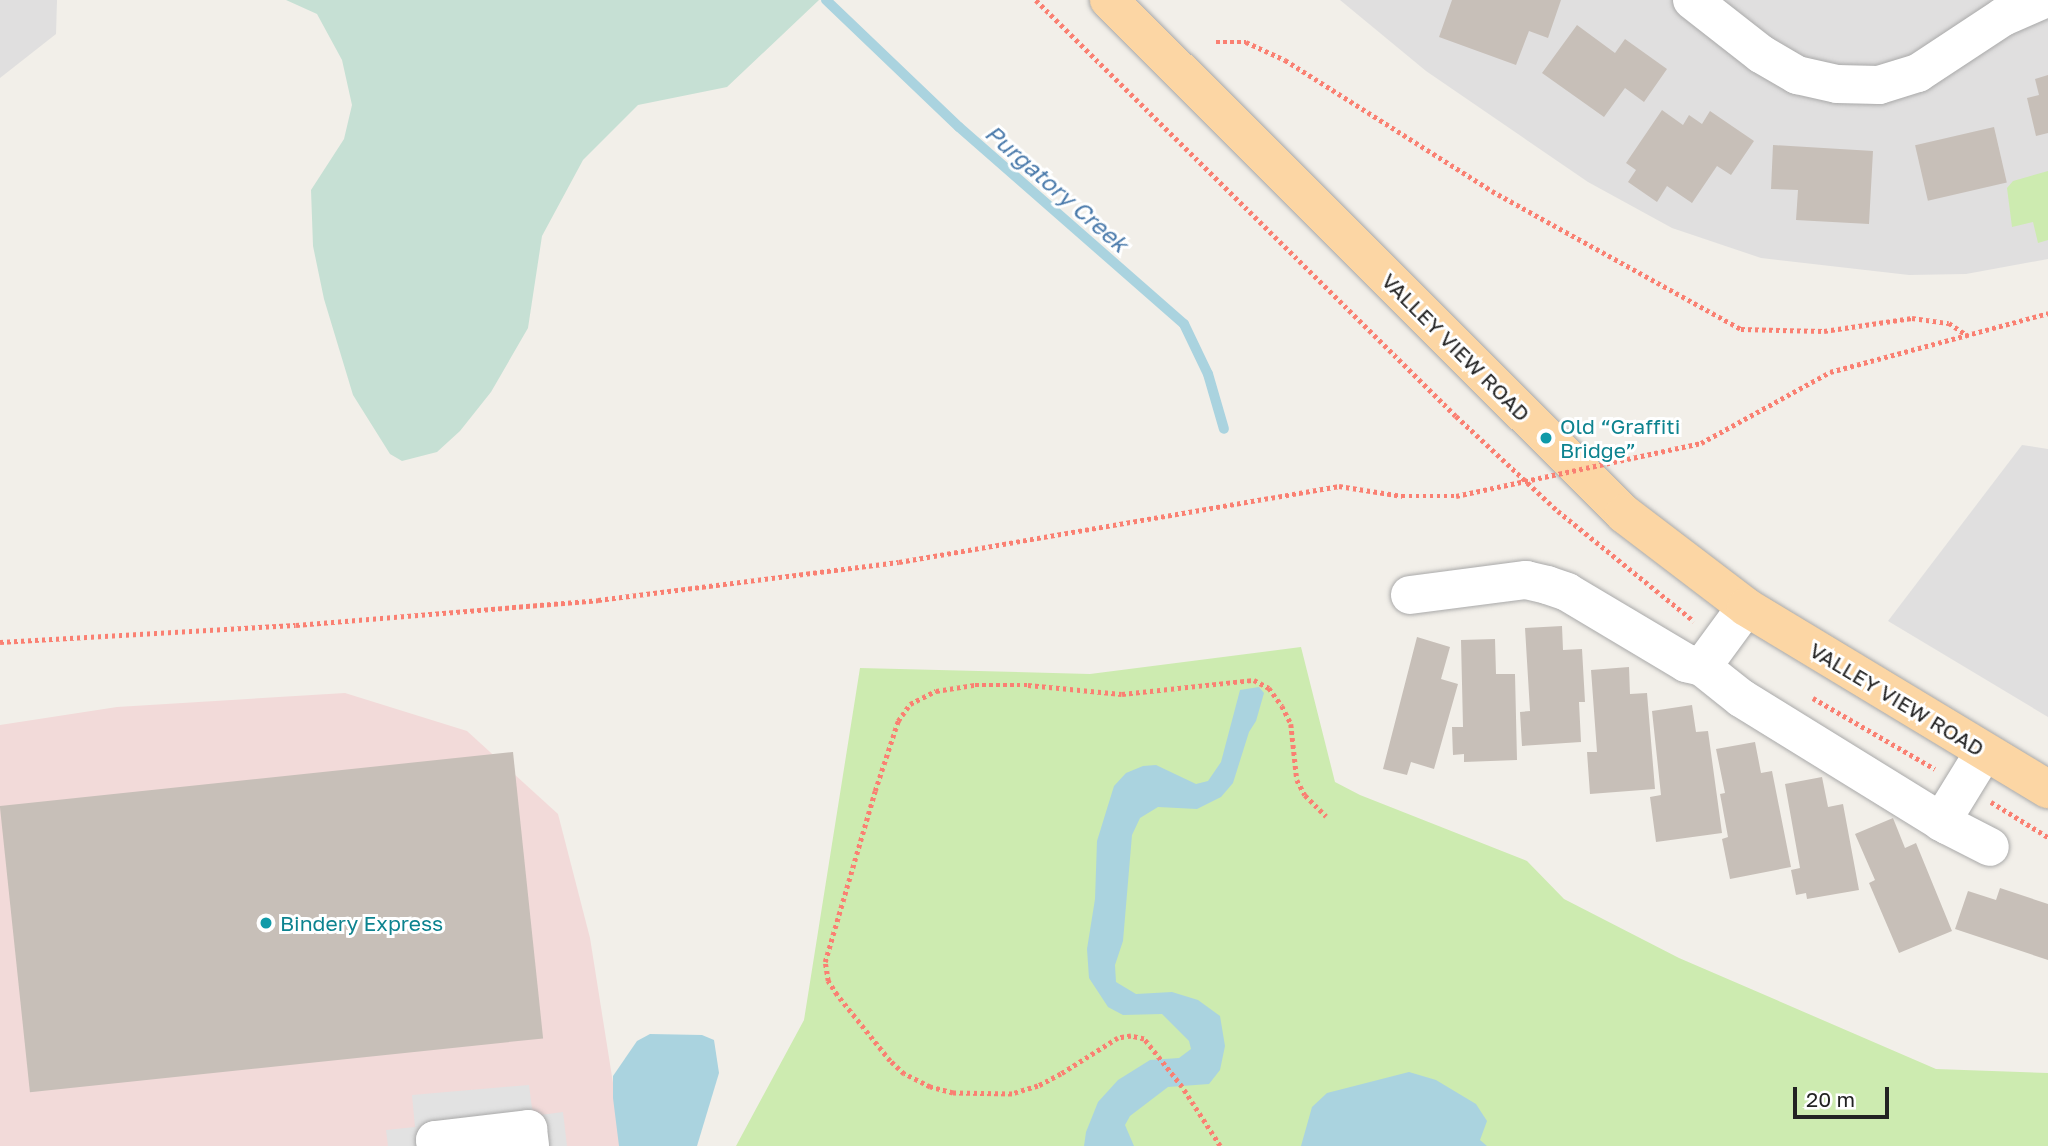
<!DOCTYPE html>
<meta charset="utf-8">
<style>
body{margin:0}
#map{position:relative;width:2048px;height:1146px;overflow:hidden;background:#f2efe9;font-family:"Golos Text",sans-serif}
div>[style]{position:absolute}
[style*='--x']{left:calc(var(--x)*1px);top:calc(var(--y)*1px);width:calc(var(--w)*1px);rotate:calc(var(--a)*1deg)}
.residential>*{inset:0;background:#e0dfdf}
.commercial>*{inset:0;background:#f2dad9}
.grass>*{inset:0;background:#cdebb0}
.wetland>*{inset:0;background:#c6e0d4}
.parking>*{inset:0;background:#e2e2e2}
.water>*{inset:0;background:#aad3df}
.stream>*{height:10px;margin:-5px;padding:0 5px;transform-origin:5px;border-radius:5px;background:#aad3df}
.building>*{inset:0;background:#c7bfb8;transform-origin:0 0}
.path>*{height:4.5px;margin-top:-2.25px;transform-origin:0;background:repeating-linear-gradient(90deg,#fa8072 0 3.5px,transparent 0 7px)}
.roads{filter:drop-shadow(0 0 2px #a9a9a9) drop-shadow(0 0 2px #a9a9a9)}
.minor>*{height:38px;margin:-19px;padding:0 19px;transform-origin:19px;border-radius:19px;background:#fff}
.major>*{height:38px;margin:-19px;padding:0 19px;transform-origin:19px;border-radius:19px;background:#fcd6a4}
.path-bridge>*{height:4.5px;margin-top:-2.25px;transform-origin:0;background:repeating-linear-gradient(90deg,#fa8072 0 3.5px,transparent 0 7px)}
.dots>*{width:19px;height:19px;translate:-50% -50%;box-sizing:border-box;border:4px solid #fff;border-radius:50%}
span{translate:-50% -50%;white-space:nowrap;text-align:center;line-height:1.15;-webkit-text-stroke:6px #fff;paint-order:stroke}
.street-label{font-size:21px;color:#222}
.culture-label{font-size:21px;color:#0d838f}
.left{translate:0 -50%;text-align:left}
.water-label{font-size:23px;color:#4a7aab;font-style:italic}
.scale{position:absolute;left:1793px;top:1087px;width:96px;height:32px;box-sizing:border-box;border:4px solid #222;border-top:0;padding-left:9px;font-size:21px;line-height:24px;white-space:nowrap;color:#222;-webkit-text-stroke:5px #fff;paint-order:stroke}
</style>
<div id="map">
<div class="residential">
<i style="clip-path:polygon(0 0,57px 0,56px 34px,0 78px)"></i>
<i style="clip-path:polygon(1340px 0,2048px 0,2048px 259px,1966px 274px,1909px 275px,1761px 258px,1672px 228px,1588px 182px,1426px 71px)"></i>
<i style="clip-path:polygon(2022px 445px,2048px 449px,2048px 717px,1888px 621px)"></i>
</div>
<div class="commercial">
<i style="clip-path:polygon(345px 693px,467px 731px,558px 814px,590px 938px,623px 1146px,0 1146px,0 725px,117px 707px)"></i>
</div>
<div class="grass">
<i style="clip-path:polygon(2048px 171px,2048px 240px,2038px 243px,2033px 222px,2012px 227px,2007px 188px,2013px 181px)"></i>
<i style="clip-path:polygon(1301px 647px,1335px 782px,1360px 795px,1527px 861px,1564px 899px,1679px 958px,1936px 1069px,2048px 1073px,2048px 1146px,736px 1146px,804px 1020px,860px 668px,1090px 674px)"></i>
</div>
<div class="wetland">
<i style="clip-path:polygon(286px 0,819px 0,727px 87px,638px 105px,583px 160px,542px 236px,528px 328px,491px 392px,460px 431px,437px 452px,402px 461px,390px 454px,353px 395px,324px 299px,313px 246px,311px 190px,344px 139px,352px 105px,342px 60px,317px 14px)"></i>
</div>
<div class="parking">
<i style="clip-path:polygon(529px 1085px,533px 1116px,563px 1112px,567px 1146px,388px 1146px,386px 1130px,415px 1127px,412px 1095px)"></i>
</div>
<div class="water">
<i style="clip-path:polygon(1259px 687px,1264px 693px,1256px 721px,1249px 732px,1233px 783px,1221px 797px,1197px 809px,1158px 807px,1140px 818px,1132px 835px,1123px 941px,1115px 965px,1116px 982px,1136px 994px,1172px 992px,1198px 1000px,1220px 1016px,1225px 1046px,1220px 1070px,1209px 1084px,1168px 1087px,1130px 1116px,1125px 1125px,1134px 1146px,1084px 1146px,1086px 1132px,1098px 1102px,1118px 1080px,1150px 1060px,1179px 1058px,1191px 1049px,1189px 1041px,1162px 1014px,1123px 1015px,1108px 1007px,1089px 978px,1087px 949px,1095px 899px,1097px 841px,1114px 786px,1126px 773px,1143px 766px,1156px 765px,1196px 784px,1208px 781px,1221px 762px,1240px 690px)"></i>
<i style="clip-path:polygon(650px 1034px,702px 1035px,714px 1040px,719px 1073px,697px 1146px,619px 1146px,613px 1098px,613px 1076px,637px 1041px)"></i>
<i style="clip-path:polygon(1409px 1072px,1436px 1080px,1476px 1104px,1487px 1121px,1480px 1140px,1487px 1146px,1301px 1146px,1312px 1107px,1327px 1093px)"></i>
</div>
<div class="stream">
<i style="--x:826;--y:0;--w:184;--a:43.7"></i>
<i style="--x:959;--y:127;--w:299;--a:41.2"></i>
<i style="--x:1184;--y:324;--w:55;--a:64.4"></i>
<i style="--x:1208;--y:374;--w:57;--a:73.8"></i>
</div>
<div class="building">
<i style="clip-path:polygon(1452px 0,1561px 0,1548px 38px,1529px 31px,1516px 65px,1439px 37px)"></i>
<i style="clip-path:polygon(1577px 25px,1615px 53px,1625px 39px,1667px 69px,1644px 102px,1625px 88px,1604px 117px,1542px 73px)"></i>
<i style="clip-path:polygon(2048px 75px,2048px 133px,2036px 136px,2027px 98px,2039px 95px,2035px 79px)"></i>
<i style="clip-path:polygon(1662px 110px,1683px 125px,1689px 115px,1702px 124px,1710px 111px,1754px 141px,1731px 175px,1717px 166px,1692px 203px,1667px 186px,1657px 202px,1628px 182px,1636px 170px,1626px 163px)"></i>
<i style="left:1994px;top:127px;width:57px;height:81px;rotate:77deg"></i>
<i style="clip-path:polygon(1773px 145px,1873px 151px,1869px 224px,1796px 220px,1798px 190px,1771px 189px)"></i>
<i style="clip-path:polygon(1562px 626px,1563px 650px,1582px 649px,1585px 702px,1579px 702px,1581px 742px,1522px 746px,1520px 712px,1530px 711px,1525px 628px)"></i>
<i style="clip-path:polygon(1417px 637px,1450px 647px,1441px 679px,1458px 684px,1434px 769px,1411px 762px,1407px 775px,1383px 769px)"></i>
<i style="clip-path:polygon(1495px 639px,1496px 674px,1515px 674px,1517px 760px,1464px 762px,1464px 754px,1453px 755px,1452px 727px,1463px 727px,1461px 640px)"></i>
<i style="clip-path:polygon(1629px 667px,1630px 694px,1647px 693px,1655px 789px,1590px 794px,1587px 752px,1597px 752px,1591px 670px)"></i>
<i style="clip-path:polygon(1692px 705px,1696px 732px,1708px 731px,1722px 833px,1656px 842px,1650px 797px,1661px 795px,1652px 711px)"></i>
<i style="clip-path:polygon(1755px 742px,1761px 773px,1772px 771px,1791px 867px,1730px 879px,1722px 839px,1728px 837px,1720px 794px,1725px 793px,1716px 749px)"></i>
<i style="left:513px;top:752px;width:288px;height:516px;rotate:84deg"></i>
<i style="clip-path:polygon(1822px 777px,1828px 807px,1843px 804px,1859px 890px,1807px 899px,1806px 893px,1796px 895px,1791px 870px,1800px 868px,1785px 784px)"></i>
<i style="clip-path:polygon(1893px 818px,1905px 848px,1916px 843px,1952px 931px,1899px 953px,1869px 883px,1875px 880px,1855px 834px)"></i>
<i style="clip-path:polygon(2000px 888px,2048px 904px,2048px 960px,1955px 929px,1968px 891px,1996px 900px)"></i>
</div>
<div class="path">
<i style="--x:1036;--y:0;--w:591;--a:44.73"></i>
<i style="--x:1456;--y:416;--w:139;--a:43"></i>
<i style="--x:1558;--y:511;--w:175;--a:39"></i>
<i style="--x:1216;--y:42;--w:30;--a:0"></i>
<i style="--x:1246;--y:42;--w:43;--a:24.8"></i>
<i style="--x:1285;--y:60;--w:245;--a:32.3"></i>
<i style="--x:1492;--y:191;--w:285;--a:29"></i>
<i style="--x:1741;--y:329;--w:83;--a:1.4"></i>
<i style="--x:1824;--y:331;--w:89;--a:-8.4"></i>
<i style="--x:1912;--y:318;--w:37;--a:8"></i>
<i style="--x:1949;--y:323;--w:23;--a:34"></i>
<i style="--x:1701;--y:443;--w:147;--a:-28.8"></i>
<i style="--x:1830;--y:372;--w:226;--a:-15.1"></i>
<i style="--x:0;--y:642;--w:296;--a:-3.3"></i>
<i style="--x:296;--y:625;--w:303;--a:-4.7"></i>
<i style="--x:598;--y:600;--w:303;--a:-7.2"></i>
<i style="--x:899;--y:562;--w:447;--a:-9.8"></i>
<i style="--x:1339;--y:486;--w:64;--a:9"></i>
<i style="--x:1402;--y:496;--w:54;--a:0"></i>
<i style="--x:1813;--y:698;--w:141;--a:30.2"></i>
<i style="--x:1991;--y:802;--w:67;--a:31.6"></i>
<i style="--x:1220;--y:1146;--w:70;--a:-122.8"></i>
<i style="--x:1182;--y:1087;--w:61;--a:-128.4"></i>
<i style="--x:1144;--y:1039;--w:13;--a:-167"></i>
<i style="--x:1131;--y:1036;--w:13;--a:171"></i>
<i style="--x:1118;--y:1038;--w:67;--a:147.7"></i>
<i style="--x:1061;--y:1074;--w:26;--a:152"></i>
<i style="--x:1038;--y:1086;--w:27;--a:163"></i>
<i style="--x:1012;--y:1094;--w:59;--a:-179"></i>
<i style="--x:953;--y:1093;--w:24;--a:-165"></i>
<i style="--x:930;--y:1087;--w:29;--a:-153"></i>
<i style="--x:904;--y:1074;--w:19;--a:-137"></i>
<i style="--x:890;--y:1061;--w:85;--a:-128.8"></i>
<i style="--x:837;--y:995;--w:17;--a:-123"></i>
<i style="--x:828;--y:981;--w:19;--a:-99"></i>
<i style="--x:825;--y:962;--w:178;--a:-73.7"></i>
<i style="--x:875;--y:791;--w:74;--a:-71.8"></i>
<i style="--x:898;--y:721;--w:21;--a:-55"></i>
<i style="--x:910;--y:704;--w:29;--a:-27"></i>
<i style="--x:936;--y:691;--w:39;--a:-9"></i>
<i style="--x:975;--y:685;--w:53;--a:0"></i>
<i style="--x:1028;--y:685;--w:94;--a:5.5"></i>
<i style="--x:1122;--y:694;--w:133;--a:-6.1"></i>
<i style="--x:1254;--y:680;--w:17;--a:28"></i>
<i style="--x:1269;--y:688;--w:22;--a:54"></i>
<i style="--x:1282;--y:706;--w:20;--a:63"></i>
<i style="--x:1291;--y:724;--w:56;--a:83.9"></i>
<i style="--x:1297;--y:780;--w:17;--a:62"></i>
<i style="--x:1305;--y:795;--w:30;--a:45"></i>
</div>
<div class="roads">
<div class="minor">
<i style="--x:1692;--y:0;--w:88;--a:38"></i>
<i style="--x:1761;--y:54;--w:42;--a:30.3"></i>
<i style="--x:1797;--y:75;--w:41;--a:12.7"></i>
<i style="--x:1837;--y:84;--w:42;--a:1.4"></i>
<i style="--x:1879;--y:85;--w:41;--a:-17.1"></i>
<i style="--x:1918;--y:73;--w:102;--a:-33.4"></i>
<i style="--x:2003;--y:17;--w:43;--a:-23.6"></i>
<i style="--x:1410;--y:595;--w:117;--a:-7.4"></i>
<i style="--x:1526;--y:580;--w:22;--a:13"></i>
<i style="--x:1547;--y:585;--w:21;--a:19"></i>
<i style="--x:1567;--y:592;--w:139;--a:30.8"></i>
<i style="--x:1686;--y:663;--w:16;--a:14"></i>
<i style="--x:1702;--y:667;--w:74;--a:-53.7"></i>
<i style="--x:1702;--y:667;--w:50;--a:38.5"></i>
<i style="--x:1741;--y:698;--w:242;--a:31.7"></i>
<i style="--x:1947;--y:825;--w:48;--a:27.1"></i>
<i style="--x:1941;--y:822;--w:82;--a:-58.4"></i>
<i style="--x:436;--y:1146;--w:6;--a:-99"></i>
<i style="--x:435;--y:1140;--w:94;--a:-6.7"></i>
<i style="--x:528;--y:1129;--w:17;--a:83"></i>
</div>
<div class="major">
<i style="--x:1109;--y:0;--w:728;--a:44.94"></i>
<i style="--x:1624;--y:514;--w:153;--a:37.3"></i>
<i style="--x:1746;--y:607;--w:353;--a:31.1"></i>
</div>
</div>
<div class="path-bridge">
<i style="--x:1456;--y:496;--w:251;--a:-12.2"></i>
</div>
<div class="dots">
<i style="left:1546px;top:438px;background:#0f9aa8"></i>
<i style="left:266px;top:923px;background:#0f9aa8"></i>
</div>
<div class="street-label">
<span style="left:1456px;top:347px;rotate:45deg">VALLEY VIEW ROAD</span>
<span style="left:1897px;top:699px;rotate:31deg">VALLEY VIEW ROAD</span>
</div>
<div class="culture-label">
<span class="left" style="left:1560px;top:438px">Old “Graffiti<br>Bridge”</span>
<span class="left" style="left:280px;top:923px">Bindery Express</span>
</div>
<div class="water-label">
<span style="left:1057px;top:188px;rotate:41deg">Purgatory Creek</span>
</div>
<div class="scale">20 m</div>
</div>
